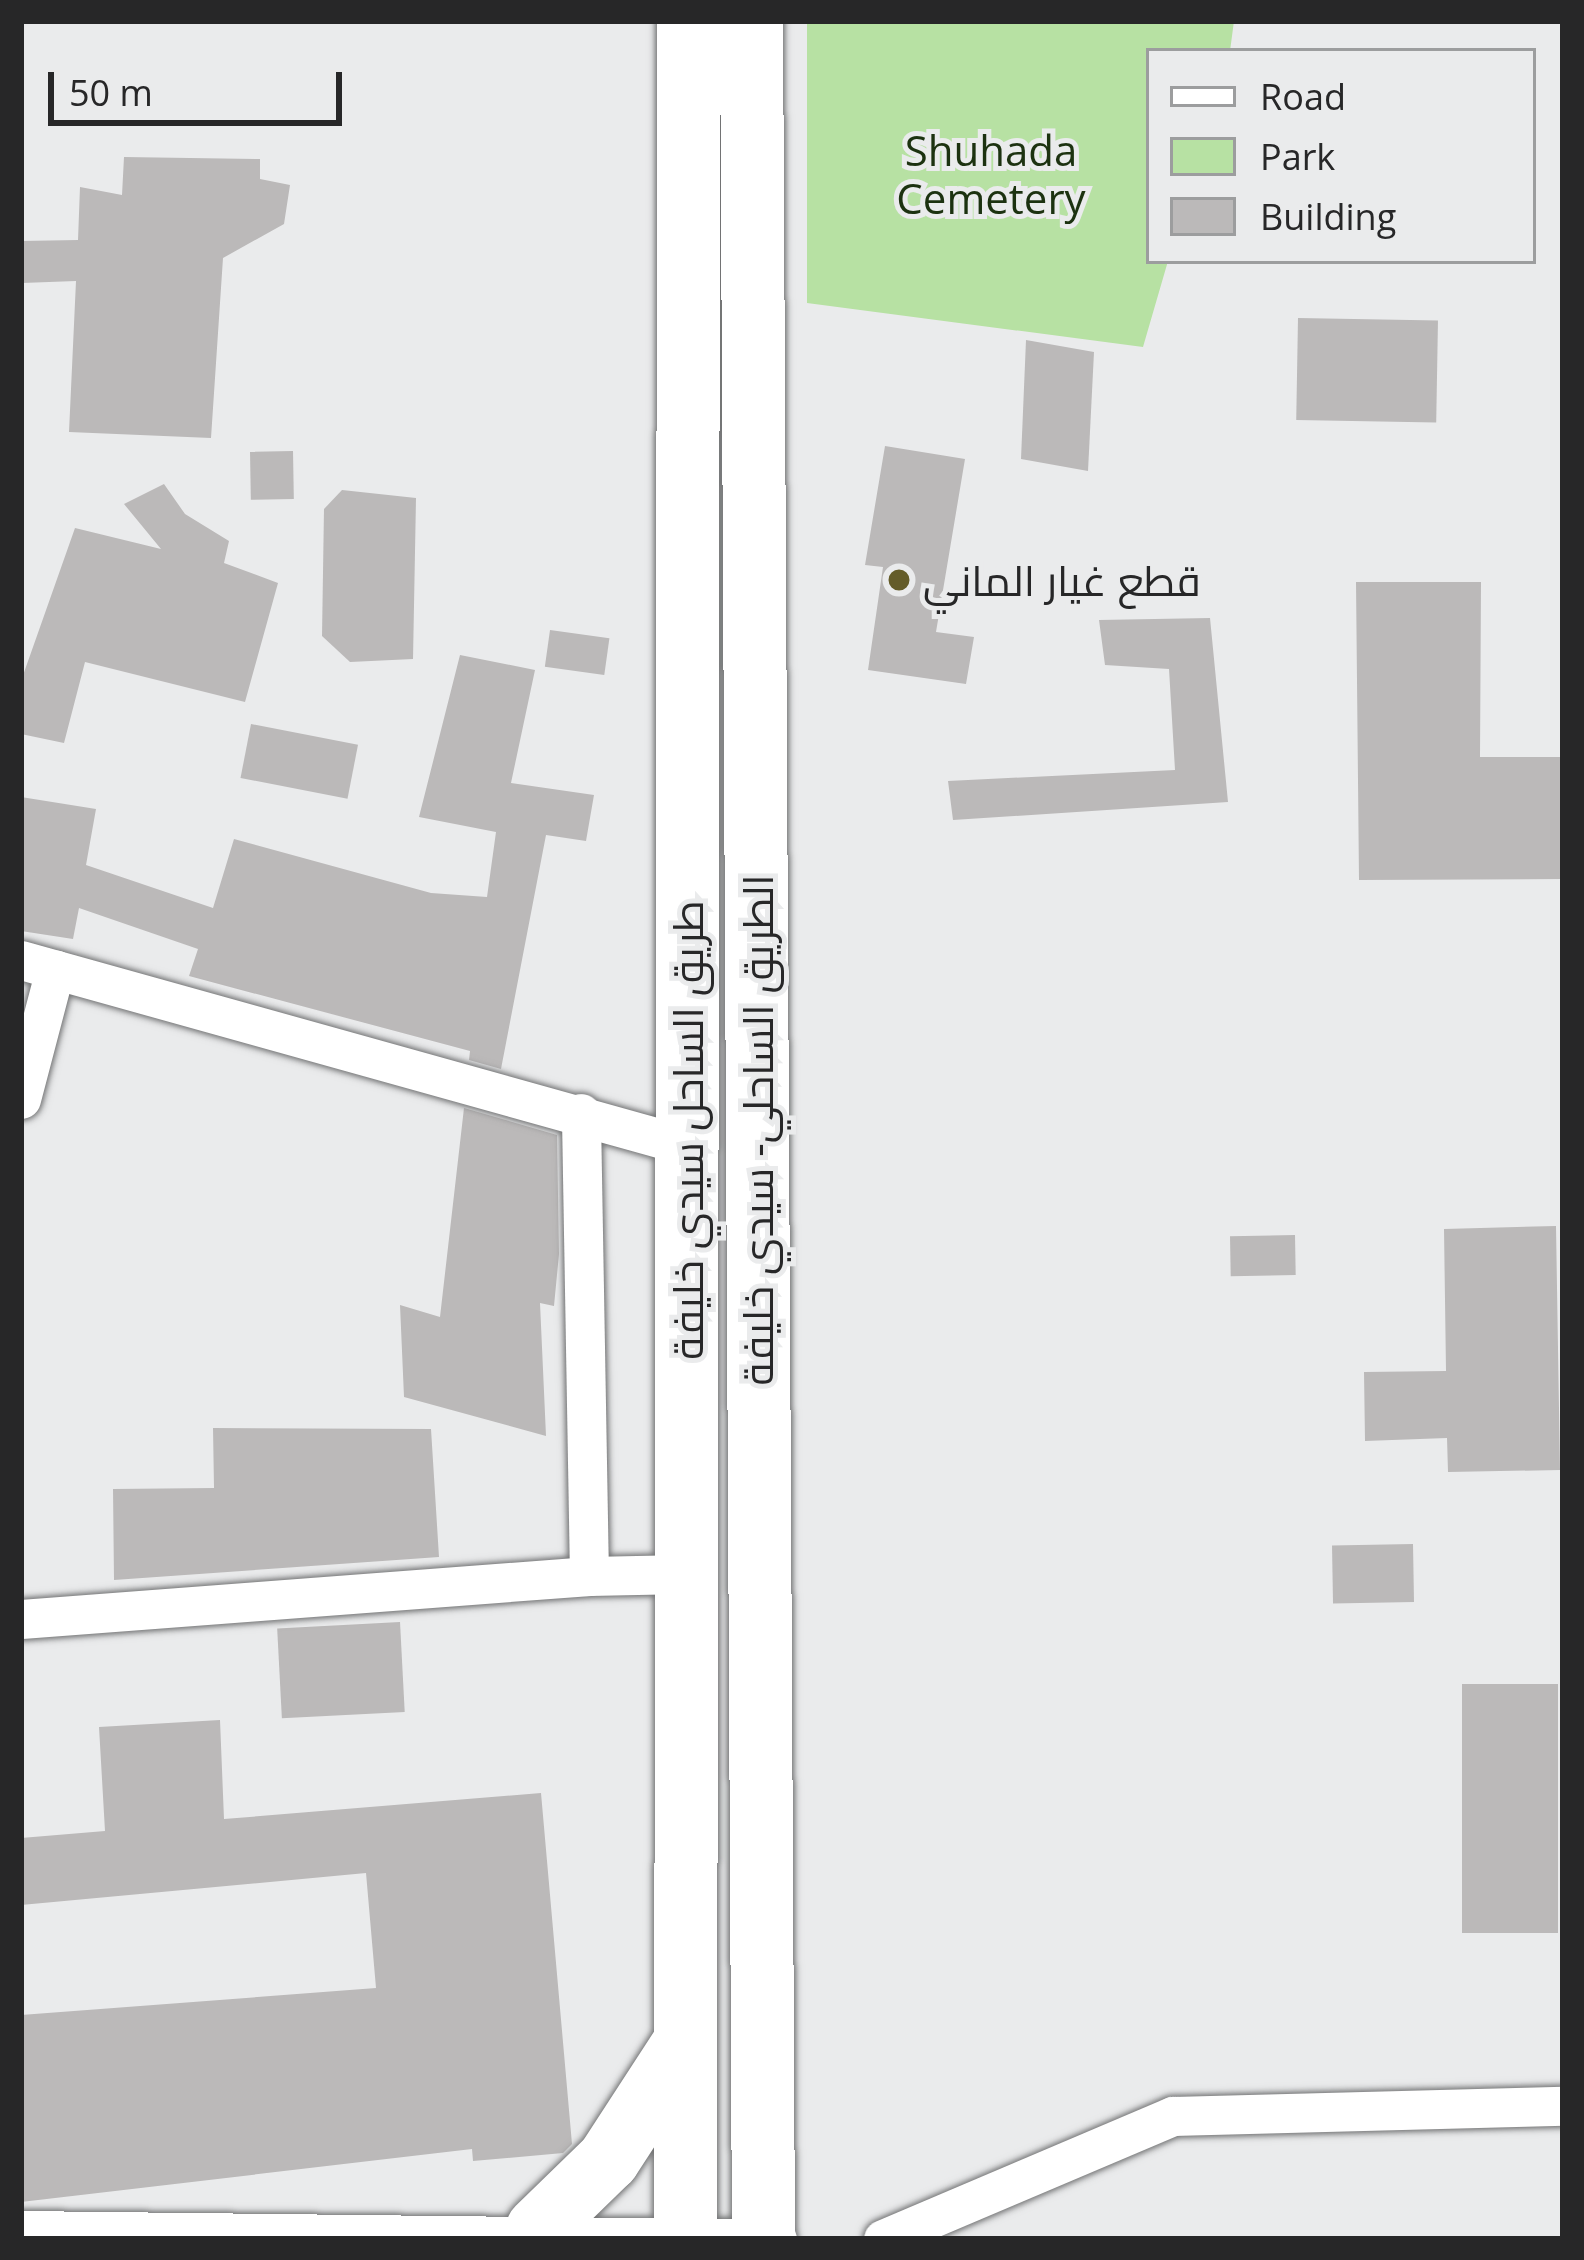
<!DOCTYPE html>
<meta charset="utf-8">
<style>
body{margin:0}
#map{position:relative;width:1584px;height:2260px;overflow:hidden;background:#eaebec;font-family:"Open Sans",Cairo,sans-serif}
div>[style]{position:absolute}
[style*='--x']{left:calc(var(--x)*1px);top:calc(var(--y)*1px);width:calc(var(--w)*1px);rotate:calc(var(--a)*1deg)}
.green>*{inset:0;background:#b7e1a3}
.building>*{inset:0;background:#bbb9b9;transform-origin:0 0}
.roads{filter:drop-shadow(0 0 3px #737475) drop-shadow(0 0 3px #737475)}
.minor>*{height:39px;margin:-19.5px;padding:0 19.5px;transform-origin:19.5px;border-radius:19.5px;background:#fff}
.trunk>*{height:63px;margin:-31.5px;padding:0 31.5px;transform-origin:31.5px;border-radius:31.5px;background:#fff}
.dots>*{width:33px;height:33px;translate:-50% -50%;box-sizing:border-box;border:6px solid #eaebec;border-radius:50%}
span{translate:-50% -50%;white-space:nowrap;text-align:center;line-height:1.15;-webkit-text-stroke:10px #eaebec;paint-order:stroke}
.park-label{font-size:42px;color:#1c3210}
.poi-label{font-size:42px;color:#272728}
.left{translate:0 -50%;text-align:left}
.street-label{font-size:42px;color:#272728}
.frame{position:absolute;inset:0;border:24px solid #272728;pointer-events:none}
.legend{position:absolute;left:1146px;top:48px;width:390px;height:216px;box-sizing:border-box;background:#eaebec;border:3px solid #9c9d9e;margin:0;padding:15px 21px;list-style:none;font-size:36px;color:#272728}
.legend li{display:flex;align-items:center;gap:24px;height:60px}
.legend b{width:60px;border:3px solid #9c9d9e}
.scale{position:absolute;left:48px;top:72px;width:294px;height:54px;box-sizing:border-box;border:6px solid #272728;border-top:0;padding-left:15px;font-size:36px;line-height:42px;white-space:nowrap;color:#272728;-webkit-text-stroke:9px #eaebec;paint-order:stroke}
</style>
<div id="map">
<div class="green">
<i style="clip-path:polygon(807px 21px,1234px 21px,1230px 51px,1149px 51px,1149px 261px,1168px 261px,1143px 347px,807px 303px)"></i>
</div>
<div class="building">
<i style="clip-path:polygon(124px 157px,260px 159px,260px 179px,290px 185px,284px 224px,223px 258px,211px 438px,69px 432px,76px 281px,22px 283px,21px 241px,78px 240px,80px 187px,122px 195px)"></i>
<i style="left:1298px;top:318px;width:140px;height:102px;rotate:1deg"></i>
<i style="clip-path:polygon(1026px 340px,1094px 352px,1088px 471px,1021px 459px)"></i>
<i style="clip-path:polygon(885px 446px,965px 459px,936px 632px,974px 637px,966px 684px,868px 670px,883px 567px,865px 565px)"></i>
<i style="left:293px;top:451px;width:48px;height:43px;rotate:89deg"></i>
<i style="clip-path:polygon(164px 484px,185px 514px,229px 541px,224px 563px,278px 583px,245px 702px,85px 662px,64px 743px,21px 734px,21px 681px,75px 528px,161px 549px,124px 504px)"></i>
<i style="clip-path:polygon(342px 490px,416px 498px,413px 659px,350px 662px,322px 636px,324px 509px)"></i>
<i style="clip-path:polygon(1356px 582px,1481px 582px,1480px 757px,1563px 757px,1563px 879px,1359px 880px)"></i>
<i style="clip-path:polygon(1210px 618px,1228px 802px,953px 820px,948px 781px,1175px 770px,1169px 669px,1105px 665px,1099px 620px)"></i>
<i style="left:550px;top:630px;width:60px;height:37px;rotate:8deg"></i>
<i style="clip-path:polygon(460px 655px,535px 670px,511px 783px,594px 795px,586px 841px,546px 835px,501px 1069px,469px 1060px,470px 1051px,189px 976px,198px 949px,79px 908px,73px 939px,21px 931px,21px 797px,96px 809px,86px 865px,213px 908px,234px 839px,431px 893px,487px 897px,496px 832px,419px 817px)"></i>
<i style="left:251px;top:724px;width:109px;height:55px;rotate:11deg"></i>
<i style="clip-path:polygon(464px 1108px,557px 1135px,559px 1254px,554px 1306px,540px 1303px,546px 1436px,404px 1397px,400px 1305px,440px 1317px)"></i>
<i style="clip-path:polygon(1556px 1226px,1560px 1470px,1448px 1472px,1447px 1438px,1365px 1441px,1364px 1372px,1446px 1371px,1444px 1229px)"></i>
<i style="left:1295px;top:1235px;width:40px;height:65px;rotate:89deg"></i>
<i style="clip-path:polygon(213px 1428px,431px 1429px,439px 1557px,114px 1580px,113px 1489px,214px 1488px)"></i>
<i style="left:1413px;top:1544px;width:58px;height:81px;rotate:89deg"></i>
<i style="left:400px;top:1622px;width:90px;height:123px;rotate:87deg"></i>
<i style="left:1462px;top:1684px;width:96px;height:249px"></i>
<i style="clip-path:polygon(220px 1720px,224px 1819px,541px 1793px,572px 2144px,563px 2153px,473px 2161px,472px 2149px,21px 2202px,21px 2015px,376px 1988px,366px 1873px,21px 1905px,21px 1838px,105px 1831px,99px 1727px)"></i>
</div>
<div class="roads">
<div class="minor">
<i style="--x:21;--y:960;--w:691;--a:15.6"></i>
<i style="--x:21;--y:1099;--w:134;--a:-75.3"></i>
<i style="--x:589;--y:1576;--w:96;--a:-1.2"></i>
<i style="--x:21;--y:1619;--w:570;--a:-4.33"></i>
<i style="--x:589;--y:1576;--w:463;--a:-91"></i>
<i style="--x:21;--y:2230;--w:756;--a:0.68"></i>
<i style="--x:883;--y:2239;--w:315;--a:-23"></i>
<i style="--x:1173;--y:2116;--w:390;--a:-1.5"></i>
</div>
<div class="trunk">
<i style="--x:751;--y:21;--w:2218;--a:89.69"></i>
<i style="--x:537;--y:2228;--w:99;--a:-44.2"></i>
<i style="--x:608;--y:2159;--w:140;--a:-57"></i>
<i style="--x:685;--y:2239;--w:2218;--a:-89.92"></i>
</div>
</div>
<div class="dots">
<i style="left:899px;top:580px;background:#645c29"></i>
</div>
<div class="park-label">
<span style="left:991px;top:174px">Shuhada<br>Cemetery</span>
</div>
<div class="poi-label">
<span class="left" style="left:923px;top:580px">قطع غيار الماني</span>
</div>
<div class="street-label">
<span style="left:687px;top:1130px;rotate:-90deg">طريق الساحل سيدي خليفة</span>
<span style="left:757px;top:1130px;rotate:-90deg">الطريق الساحلي- سيدي خليفة</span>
</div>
<div class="frame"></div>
<ul class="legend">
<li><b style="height:15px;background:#fff"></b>Road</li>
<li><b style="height:33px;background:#b7e1a3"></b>Park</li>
<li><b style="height:33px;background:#bbb9b9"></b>Building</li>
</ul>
<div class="scale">50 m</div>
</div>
